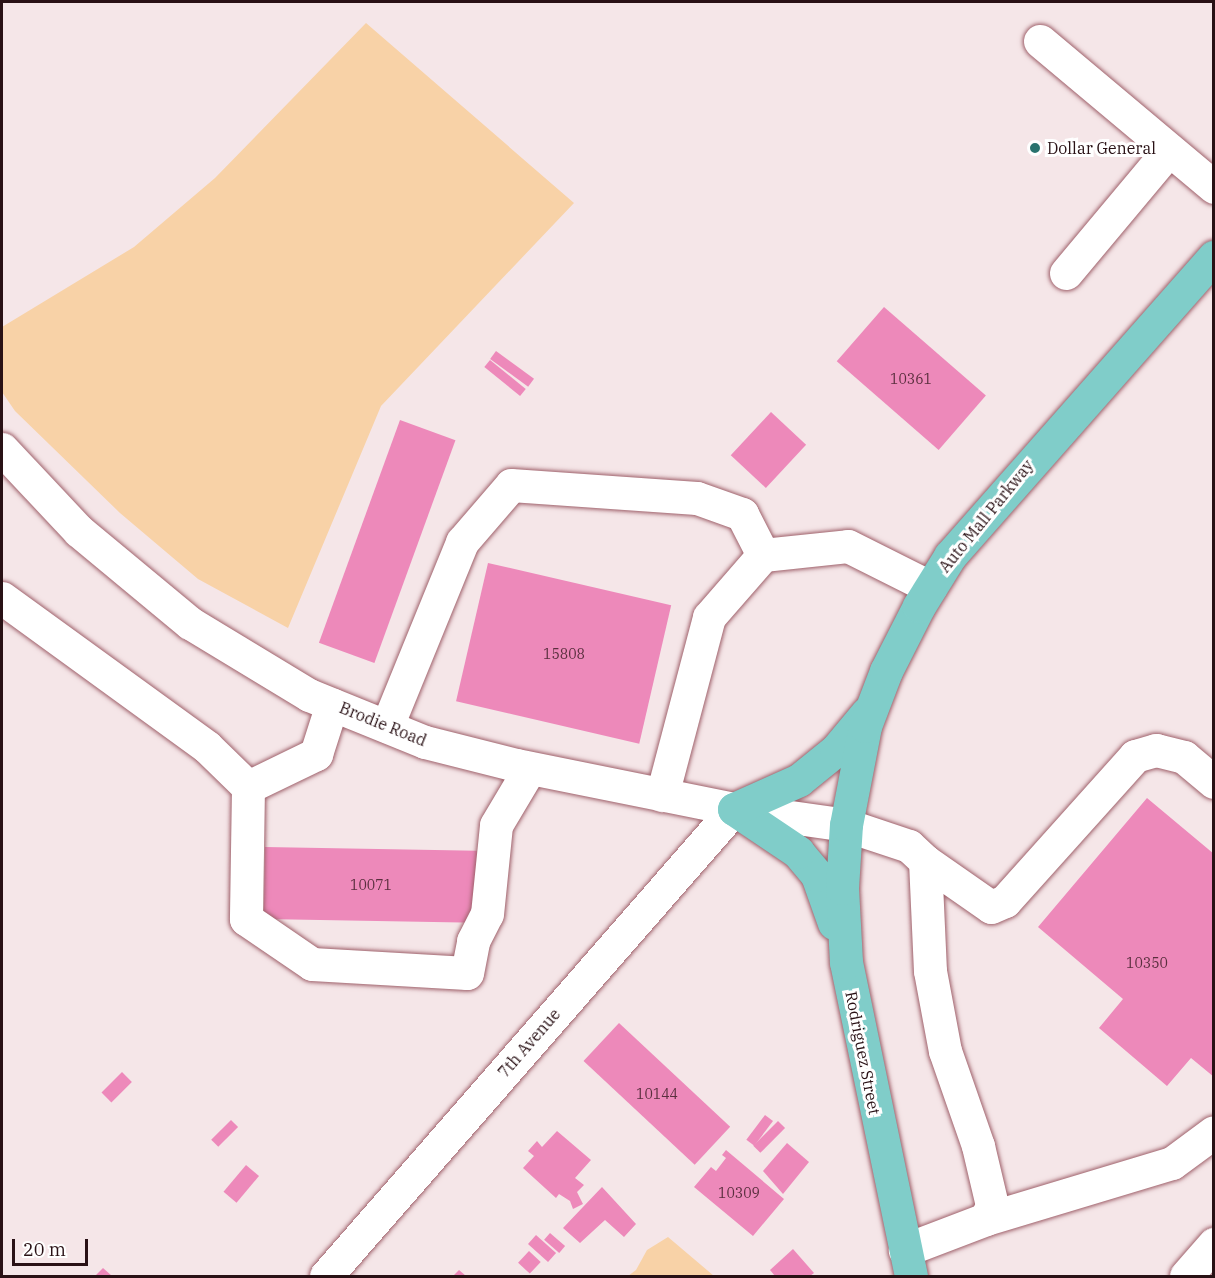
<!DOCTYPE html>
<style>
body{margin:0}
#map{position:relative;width:1215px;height:1278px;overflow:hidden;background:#f5e6e8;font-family:"IBM Plex Serif",serif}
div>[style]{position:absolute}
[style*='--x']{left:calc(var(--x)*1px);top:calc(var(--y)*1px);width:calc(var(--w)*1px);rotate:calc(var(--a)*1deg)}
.green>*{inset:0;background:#f8d2a7}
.building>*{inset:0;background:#ed89ba;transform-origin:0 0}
.roads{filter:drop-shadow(0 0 2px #9f616b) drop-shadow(0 0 2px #9f616b)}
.minor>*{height:33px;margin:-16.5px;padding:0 16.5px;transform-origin:16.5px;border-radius:16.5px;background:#fff}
.major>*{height:33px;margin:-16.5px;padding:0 16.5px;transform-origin:16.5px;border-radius:16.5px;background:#80cdc9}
.dots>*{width:16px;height:16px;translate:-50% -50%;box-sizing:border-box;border:3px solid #fff;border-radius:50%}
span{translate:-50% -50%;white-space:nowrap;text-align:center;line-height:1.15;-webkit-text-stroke:6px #fff;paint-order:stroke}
.number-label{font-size:14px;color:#5a2f3e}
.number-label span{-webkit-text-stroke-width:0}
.poi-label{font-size:16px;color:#291115}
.left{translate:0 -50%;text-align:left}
.street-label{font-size:16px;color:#291115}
.frame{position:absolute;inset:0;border:3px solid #291115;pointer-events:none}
.scale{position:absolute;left:12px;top:1239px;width:76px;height:27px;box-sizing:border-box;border:3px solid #291115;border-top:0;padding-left:8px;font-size:18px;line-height:21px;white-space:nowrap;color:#291115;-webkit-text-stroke:4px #fff;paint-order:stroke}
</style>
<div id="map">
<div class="green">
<i style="clip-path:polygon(366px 23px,574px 203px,381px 406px,288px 628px,198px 579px,120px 513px,15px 411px,2px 392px,2px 327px,134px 247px,215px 178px)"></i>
<i style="clip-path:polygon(668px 1237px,714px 1276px,628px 1276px,636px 1270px,647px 1250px)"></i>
</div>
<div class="building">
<i style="left:884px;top:307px;width:135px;height:72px;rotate:41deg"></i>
<i style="left:496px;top:351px;width:47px;height:10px;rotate:36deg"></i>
<i style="left:490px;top:360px;width:46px;height:9px;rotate:39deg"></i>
<i style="left:771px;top:412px;width:48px;height:59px;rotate:43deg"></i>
<i style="left:400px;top:420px;width:59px;height:237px;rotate:20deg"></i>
<i style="left:488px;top:563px;width:188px;height:142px;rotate:13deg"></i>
<i style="clip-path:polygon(1147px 798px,1214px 854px,1214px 1077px,1191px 1058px,1167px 1086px,1099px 1028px,1123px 999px,1038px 927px)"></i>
<i style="left:265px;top:847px;width:212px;height:72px;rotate:1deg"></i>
<i style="left:619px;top:1023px;width:152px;height:52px;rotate:43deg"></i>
<i style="left:122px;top:1072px;width:14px;height:29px;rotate:45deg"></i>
<i style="left:765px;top:1115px;width:10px;height:31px;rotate:37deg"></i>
<i style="left:231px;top:1120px;width:10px;height:28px;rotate:45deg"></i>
<i style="left:778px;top:1121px;width:10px;height:35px;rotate:45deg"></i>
<i style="clip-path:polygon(557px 1131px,591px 1160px,575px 1178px,584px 1185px,577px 1192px,583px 1204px,573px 1209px,570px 1201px,559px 1194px,556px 1198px,523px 1168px,534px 1156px,528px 1151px,537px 1141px,542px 1147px)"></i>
<i style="clip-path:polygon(787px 1143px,809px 1162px,783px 1194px,763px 1171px)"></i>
<i style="clip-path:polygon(726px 1150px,784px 1199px,753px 1236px,694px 1187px,711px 1167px,716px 1171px,726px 1158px,722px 1155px)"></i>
<i style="left:246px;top:1165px;width:17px;height:35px;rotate:40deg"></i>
<i style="clip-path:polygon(602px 1187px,636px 1224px,624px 1237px,605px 1220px,580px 1243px,563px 1228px)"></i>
<i style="left:550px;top:1233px;width:20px;height:9px;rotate:41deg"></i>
<i style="left:536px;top:1235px;width:27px;height:12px;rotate:42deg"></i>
<i style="clip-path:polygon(793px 1249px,814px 1273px,810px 1276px,775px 1276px,770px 1270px)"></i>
<i style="left:529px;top:1251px;width:16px;height:16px;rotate:43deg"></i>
<i style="clip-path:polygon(103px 1268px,112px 1276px,95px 1276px)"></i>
<i style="clip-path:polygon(459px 1270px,466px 1276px,453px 1276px)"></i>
</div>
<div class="roads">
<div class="minor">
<i style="--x:1040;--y:41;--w:227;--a:40"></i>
<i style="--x:1066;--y:273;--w:160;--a:-50.1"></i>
<i style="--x:2;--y:449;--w:112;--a:46.8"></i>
<i style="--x:79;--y:531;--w:144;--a:39.7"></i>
<i style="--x:190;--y:623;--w:139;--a:31.2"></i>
<i style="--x:309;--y:695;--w:125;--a:22.1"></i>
<i style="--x:425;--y:742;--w:94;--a:14.2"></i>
<i style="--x:516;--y:765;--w:222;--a:11.4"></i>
<i style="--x:734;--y:809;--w:113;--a:8.1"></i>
<i style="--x:846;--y:825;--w:66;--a:18.4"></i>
<i style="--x:909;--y:846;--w:22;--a:43"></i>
<i style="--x:925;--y:861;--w:110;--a:87.4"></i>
<i style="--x:930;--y:971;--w:81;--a:79.4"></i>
<i style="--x:945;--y:1051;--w:101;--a:70.8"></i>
<i style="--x:978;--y:1146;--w:61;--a:76.7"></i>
<i style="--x:992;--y:1205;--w:15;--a:113"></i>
<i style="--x:986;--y:1219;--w:87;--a:159.1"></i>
<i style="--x:2;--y:598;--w:253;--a:36"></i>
<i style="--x:207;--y:747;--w:57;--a:44.3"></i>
<i style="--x:248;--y:787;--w:132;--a:90.9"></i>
<i style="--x:246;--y:919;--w:80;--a:34.3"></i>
<i style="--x:312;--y:964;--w:155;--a:3.3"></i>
<i style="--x:467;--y:973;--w:33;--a:-79"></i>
<i style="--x:473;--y:941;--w:30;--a:-63"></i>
<i style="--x:487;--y:914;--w:89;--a:-84.2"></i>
<i style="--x:496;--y:825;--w:66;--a:-59.2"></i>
<i style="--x:387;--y:726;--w:199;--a:-67.8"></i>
<i style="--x:462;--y:542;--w:75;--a:-49.3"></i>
<i style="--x:511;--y:485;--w:186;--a:4"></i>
<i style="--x:697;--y:498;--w:48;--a:19.6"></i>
<i style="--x:742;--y:514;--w:46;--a:62.9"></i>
<i style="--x:248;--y:787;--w:76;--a:-25.9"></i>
<i style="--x:316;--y:754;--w:52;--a:-72.3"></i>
<i style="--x:662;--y:795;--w:184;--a:-75.2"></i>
<i style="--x:709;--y:617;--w:82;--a:-48.9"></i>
<i style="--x:763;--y:555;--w:85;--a:-6"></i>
<i style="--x:848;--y:546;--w:92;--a:26.6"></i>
<i style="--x:925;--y:861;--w:80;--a:34.9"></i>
<i style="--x:991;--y:907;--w:15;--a:-23"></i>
<i style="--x:1005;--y:901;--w:195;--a:-48.1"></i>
<i style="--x:1135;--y:756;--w:22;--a:-16"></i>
<i style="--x:1156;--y:750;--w:29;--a:14"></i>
<i style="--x:1184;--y:757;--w:39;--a:40"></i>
<i style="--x:986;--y:1219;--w:194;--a:-16.8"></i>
<i style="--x:1172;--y:1163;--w:52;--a:-36.4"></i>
<i style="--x:326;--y:1276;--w:620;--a:-48.86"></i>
<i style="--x:1186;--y:1276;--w:43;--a:-48.8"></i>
</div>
<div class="major">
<i style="--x:834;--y:923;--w:51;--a:-109.5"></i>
<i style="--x:817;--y:875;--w:30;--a:-130"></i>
<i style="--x:798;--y:852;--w:77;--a:-146.1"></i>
<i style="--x:734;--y:809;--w:71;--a:-24"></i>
<i style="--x:799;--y:780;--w:48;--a:-39"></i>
<i style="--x:836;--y:750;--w:48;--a:-50"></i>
<i style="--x:911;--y:1276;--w:321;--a:-101.7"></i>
<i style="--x:846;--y:962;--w:74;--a:-93.1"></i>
<i style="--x:842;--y:888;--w:63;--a:-86.4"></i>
<i style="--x:846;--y:825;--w:101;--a:-79.1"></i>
<i style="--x:865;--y:726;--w:59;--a:-69.1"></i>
<i style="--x:886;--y:671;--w:73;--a:-63.1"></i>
<i style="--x:919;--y:606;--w:59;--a:-58.2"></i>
<i style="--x:950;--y:556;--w:399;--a:-48.6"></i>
</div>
</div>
<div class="dots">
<i style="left:1035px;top:148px;background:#29726e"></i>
</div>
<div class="number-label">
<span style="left:911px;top:379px">10361</span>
<span style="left:564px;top:654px">15808</span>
<span style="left:371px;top:885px">10071</span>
<span style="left:1147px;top:963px">10350</span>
<span style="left:657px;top:1094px">10144</span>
<span style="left:739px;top:1193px">10309</span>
</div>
<div class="poi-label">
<span class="left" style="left:1047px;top:148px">Dollar General</span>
</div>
<div class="street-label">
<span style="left:986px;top:516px;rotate:-51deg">Auto Mall Parkway</span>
<span style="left:383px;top:724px;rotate:22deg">Brodie Road</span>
<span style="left:529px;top:1043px;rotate:-49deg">7th Avenue</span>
<span style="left:863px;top:1053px;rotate:79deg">Rodriguez Street</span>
</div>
<div class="frame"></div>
<div class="scale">20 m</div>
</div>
